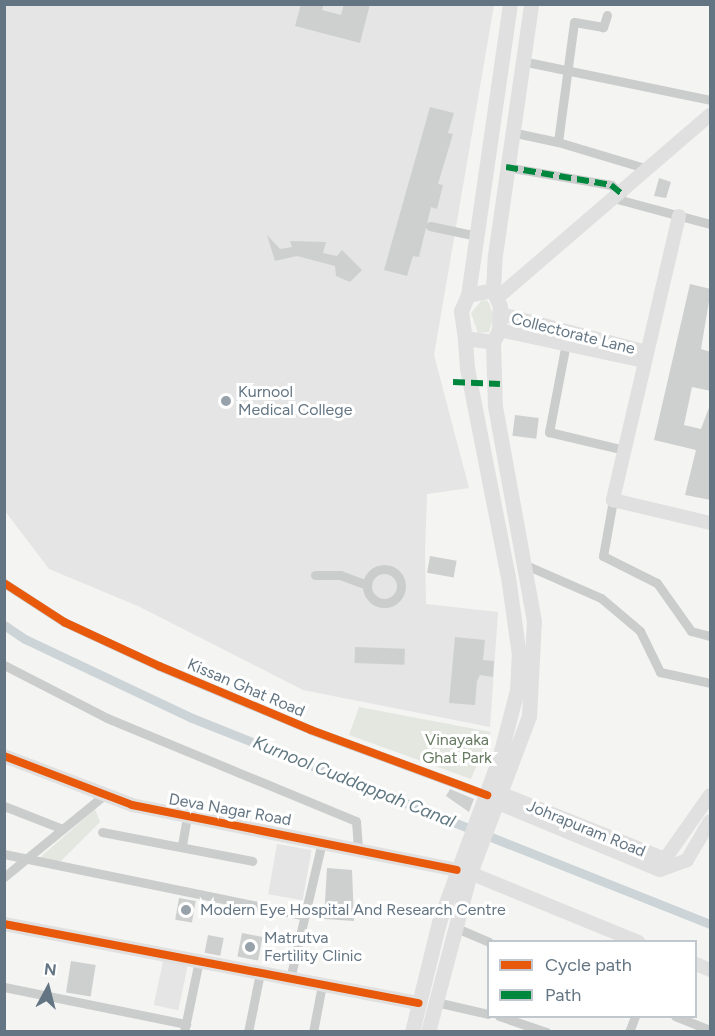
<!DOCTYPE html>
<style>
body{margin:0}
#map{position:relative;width:715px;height:1036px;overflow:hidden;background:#f4f4f2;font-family:Figtree,sans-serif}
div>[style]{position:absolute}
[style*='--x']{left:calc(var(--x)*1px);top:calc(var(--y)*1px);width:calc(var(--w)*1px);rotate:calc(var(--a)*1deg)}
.built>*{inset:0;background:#e4e5e4;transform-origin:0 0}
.green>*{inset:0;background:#e4e7e0}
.canal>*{height:9px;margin:-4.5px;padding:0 4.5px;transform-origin:4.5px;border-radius:4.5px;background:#ccd4d7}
.building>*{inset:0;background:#ced0d0;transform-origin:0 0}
.street>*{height:9px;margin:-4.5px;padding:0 4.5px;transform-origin:4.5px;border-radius:4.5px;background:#cbcdcd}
.street>.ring{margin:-4.5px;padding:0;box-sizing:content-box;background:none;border:9px solid #cbcdcd;border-radius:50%}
.secondary>*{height:14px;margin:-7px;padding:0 7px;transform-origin:7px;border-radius:7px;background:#e0e0e0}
.primary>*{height:15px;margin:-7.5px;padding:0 7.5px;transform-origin:7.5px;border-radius:7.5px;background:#e0e0e0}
.quiet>*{height:6px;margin-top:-3px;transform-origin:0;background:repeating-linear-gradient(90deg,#00873e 0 12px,transparent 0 18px)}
.cycleway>*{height:8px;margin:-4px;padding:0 4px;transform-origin:4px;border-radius:4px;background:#e8590c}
.dots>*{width:16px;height:16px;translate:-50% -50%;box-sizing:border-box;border:3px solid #fff;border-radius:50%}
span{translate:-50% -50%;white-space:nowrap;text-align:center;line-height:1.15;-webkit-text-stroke:6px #fff;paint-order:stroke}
.street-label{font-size:16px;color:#637583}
.poi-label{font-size:16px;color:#637583}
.left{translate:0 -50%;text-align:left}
.park-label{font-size:16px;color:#677a62}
.water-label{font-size:18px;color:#5f7780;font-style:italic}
.frame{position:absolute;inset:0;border:6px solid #637583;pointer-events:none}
.legend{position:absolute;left:487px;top:940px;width:210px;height:78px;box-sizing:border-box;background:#fff;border:2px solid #c1c8cd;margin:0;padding:8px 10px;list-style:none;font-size:18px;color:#637583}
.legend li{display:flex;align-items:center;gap:12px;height:30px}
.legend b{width:30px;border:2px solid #c1c8cd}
.north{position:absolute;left:18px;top:958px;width:60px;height:60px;-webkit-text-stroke:4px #fff;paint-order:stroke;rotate:7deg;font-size:16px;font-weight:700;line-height:24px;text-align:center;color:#637583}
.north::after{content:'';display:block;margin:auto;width:21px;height:27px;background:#637583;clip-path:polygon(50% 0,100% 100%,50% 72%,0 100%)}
</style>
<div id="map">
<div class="built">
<i style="clip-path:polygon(5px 5px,494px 5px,434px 355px,469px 488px,427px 494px,425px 550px,426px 604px,498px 612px,490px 727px,303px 690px,138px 606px,49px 569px,5px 511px)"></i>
<i style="left:277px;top:844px;width:35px;height:51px;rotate:10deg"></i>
<i style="left:164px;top:957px;width:25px;height:49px;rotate:12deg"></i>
</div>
<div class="green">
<i style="clip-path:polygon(482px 300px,488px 301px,494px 316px,489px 332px,478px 333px,471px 313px)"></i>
<i style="clip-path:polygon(359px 707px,491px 732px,471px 779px,349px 735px)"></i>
<i style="clip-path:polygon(95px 809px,100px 822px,56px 866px,35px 862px)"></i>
</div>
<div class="canal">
<i style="--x:4;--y:625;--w:25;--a:34"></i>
<i style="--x:25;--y:639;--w:185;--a:25.3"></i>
<i style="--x:192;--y:718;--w:557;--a:21.69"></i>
</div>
<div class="building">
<i style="clip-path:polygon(301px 4px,324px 4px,322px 10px,341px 15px,344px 4px,370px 4px,360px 43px,295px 26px)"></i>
<i style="clip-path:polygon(430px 107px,454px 113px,448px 133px,453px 134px,438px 184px,443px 185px,437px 209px,431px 207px,419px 257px,413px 256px,407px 276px,384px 270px)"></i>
<i style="clip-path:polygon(659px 178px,671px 182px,666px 198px,654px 196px)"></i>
<i style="clip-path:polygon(267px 235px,280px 249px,292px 247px,290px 241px,326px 242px,323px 253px,337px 256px,342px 250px,362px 270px,350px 282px,336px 276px,335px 266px,297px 256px,275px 261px)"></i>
<i style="clip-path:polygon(690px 284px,711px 289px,701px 349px,711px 352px,711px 391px,692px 387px,684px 425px,701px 429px,711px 402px,711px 500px,685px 495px,696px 450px,654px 440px)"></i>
<i style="left:515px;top:415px;width:24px;height:21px;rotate:7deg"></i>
<i style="left:430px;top:556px;width:27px;height:17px;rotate:10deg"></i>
<i style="clip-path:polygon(455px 637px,485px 640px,483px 660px,494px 661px,493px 677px,480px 675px,477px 681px,475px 705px,449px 703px)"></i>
<i style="left:355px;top:647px;width:50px;height:16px;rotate:2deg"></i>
<i style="clip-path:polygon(450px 789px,474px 799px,469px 812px,446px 796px)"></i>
<i style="clip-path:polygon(327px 868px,352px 870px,354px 921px,324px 919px)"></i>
<i style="left:179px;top:898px;width:17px;height:22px;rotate:10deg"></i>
<i style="left:242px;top:933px;width:21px;height:24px;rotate:11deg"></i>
<i style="left:208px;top:935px;width:16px;height:18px;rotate:11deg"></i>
<i style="left:71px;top:961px;width:25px;height:32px;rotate:9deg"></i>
</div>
<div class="street">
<i style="--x:607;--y:15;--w:13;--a:108"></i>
<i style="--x:603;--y:27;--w:29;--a:-170"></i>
<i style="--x:574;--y:22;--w:121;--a:97.6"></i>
<i style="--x:558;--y:142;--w:94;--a:16.7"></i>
<i style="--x:522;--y:61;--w:192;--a:11.7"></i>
<i style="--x:511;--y:132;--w:48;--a:12"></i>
<i style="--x:506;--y:167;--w:107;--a:9.7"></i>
<i style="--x:611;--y:185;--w:14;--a:39"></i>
<i style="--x:617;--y:199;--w:96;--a:15"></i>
<i style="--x:430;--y:226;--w:48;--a:12"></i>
<i style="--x:566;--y:343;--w:91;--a:100.8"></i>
<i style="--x:549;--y:432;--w:77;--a:13.5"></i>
<i style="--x:613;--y:500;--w:57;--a:100.1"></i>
<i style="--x:603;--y:556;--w:60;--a:26.6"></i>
<i style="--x:657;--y:583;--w:59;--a:54.7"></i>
<i style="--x:691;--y:631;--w:20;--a:15"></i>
<i style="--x:528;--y:566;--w:80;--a:23.7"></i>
<i style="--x:601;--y:598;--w:51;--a:40.2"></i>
<i style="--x:640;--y:631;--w:46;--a:64"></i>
<i style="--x:660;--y:672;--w:51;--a:12.4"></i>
<i class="ring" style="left:367px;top:569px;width:25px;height:25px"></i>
<i style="--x:315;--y:575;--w:25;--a:0"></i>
<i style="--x:340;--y:575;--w:29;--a:20"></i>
<i style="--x:4;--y:583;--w:72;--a:33"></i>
<i style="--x:64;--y:622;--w:105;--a:24.9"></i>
<i style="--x:159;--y:666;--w:165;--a:22.8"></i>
<i style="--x:311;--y:730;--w:188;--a:20.3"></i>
<i style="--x:4;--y:665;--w:116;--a:27.2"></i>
<i style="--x:107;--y:718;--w:269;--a:22.5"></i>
<i style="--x:356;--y:821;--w:27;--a:86"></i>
<i style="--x:4;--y:806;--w:60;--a:21.4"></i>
<i style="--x:102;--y:832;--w:153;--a:10.9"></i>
<i style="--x:182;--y:845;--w:28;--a:-80"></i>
<i style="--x:4;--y:854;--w:304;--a:11.6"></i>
<i style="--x:4;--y:877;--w:128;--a:-39.3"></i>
<i style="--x:454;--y:927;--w:38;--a:23"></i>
<i style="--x:290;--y:979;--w:142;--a:-76.9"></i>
<i style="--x:4;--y:987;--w:186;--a:11.5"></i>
<i style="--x:436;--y:1002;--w:53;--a:13"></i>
<i style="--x:499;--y:1016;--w:50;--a:18.8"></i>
<i style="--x:675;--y:1016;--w:38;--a:22"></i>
<i style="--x:184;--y:1032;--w:74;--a:-78.2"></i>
<i style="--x:248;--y:1032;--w:60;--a:-78.5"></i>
<i style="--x:313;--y:1032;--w:48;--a:-79.2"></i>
<i style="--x:629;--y:1032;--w:17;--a:-69"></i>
</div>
<div class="secondary">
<i style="--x:679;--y:216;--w:292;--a:103.1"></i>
<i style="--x:613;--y:500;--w:100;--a:13.3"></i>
<i style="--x:497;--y:298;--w:281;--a:-40.7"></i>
<i style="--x:501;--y:314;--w:151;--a:14.6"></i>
<i style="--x:499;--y:330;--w:148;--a:12.1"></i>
<i style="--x:4;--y:756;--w:137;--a:20.9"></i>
<i style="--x:132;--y:805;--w:331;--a:11.3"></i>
<i style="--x:502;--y:794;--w:175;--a:21.7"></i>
<i style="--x:665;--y:859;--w:78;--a:-54.9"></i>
<i style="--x:498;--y:803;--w:175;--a:22.5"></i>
<i style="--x:660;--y:870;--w:29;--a:-20"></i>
<i style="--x:687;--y:860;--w:45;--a:-59.5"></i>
<i style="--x:470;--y:873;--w:182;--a:22.3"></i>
<i style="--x:4;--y:924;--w:422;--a:10.8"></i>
<i style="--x:696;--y:964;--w:15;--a:23"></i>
</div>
<div class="primary">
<i style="--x:493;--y:290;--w:25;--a:169"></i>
<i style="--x:468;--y:295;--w:17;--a:114"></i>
<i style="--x:461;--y:311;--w:27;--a:82"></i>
<i style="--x:465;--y:338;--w:28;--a:8"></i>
<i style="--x:493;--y:342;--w:13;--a:-63"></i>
<i style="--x:499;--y:330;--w:24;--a:-88"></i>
<i style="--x:500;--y:306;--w:17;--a:-114"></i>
<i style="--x:493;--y:290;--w:35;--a:-87"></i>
<i style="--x:495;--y:255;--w:254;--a:-81.8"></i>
<i style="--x:468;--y:295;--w:294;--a:-81.8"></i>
<i style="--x:412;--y:1032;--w:113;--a:-76.2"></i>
<i style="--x:439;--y:922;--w:174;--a:-69.8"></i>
<i style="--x:499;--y:759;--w:71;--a:-75.4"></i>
<i style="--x:517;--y:690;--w:35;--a:-87"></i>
<i style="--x:519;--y:655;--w:79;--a:-98"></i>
<i style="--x:508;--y:577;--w:213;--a:-101.1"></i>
<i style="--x:467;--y:368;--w:30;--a:-94"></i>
<i style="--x:428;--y:1032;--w:164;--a:-75.2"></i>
<i style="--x:470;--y:873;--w:168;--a:-69.4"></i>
<i style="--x:529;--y:716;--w:95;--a:-87"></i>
<i style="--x:534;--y:621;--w:219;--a:-100.3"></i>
<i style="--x:495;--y:406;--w:64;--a:-91.8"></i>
</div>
<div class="quiet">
<i style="--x:506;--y:167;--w:107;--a:9.7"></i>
<i style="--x:611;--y:185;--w:14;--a:39"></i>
<i style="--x:453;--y:382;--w:47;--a:2.4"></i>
</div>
<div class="cycleway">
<i style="--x:4;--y:583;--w:72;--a:33"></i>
<i style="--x:64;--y:622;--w:105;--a:24.9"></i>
<i style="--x:159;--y:666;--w:165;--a:22.8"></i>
<i style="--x:311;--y:730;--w:188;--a:20.3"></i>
<i style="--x:4;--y:756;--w:137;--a:20.9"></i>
<i style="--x:132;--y:805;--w:331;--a:11.3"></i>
<i style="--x:4;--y:924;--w:422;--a:10.8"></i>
</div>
<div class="dots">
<i style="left:226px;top:401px;background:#96a1aa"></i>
<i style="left:186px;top:910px;background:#96a1aa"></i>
<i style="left:250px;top:947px;background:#96a1aa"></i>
</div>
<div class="street-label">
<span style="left:573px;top:334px;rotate:14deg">Collectorate Lane</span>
<span style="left:246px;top:688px;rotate:23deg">Kissan Ghat Road</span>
<span style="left:230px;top:810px;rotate:10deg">Deva Nagar Road</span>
<span style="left:586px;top:829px;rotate:22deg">Johrapuram Road</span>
</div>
<div class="poi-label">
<span class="left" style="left:238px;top:401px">Kurnool<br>Medical College</span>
<span class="left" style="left:200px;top:910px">Modern Eye Hospital And Research Centre</span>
<span class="left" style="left:264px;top:947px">Matrutva<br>Fertility Clinic</span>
</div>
<div class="park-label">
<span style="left:457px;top:749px">Vinayaka<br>Ghat Park</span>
</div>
<div class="water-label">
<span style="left:354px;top:782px;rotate:22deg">Kurnool Cuddappah Canal</span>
</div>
<div class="frame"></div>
<ul class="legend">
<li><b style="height:8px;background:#e8590c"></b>Cycle path</li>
<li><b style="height:8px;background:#00873e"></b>Path</li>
</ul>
<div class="north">N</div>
</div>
